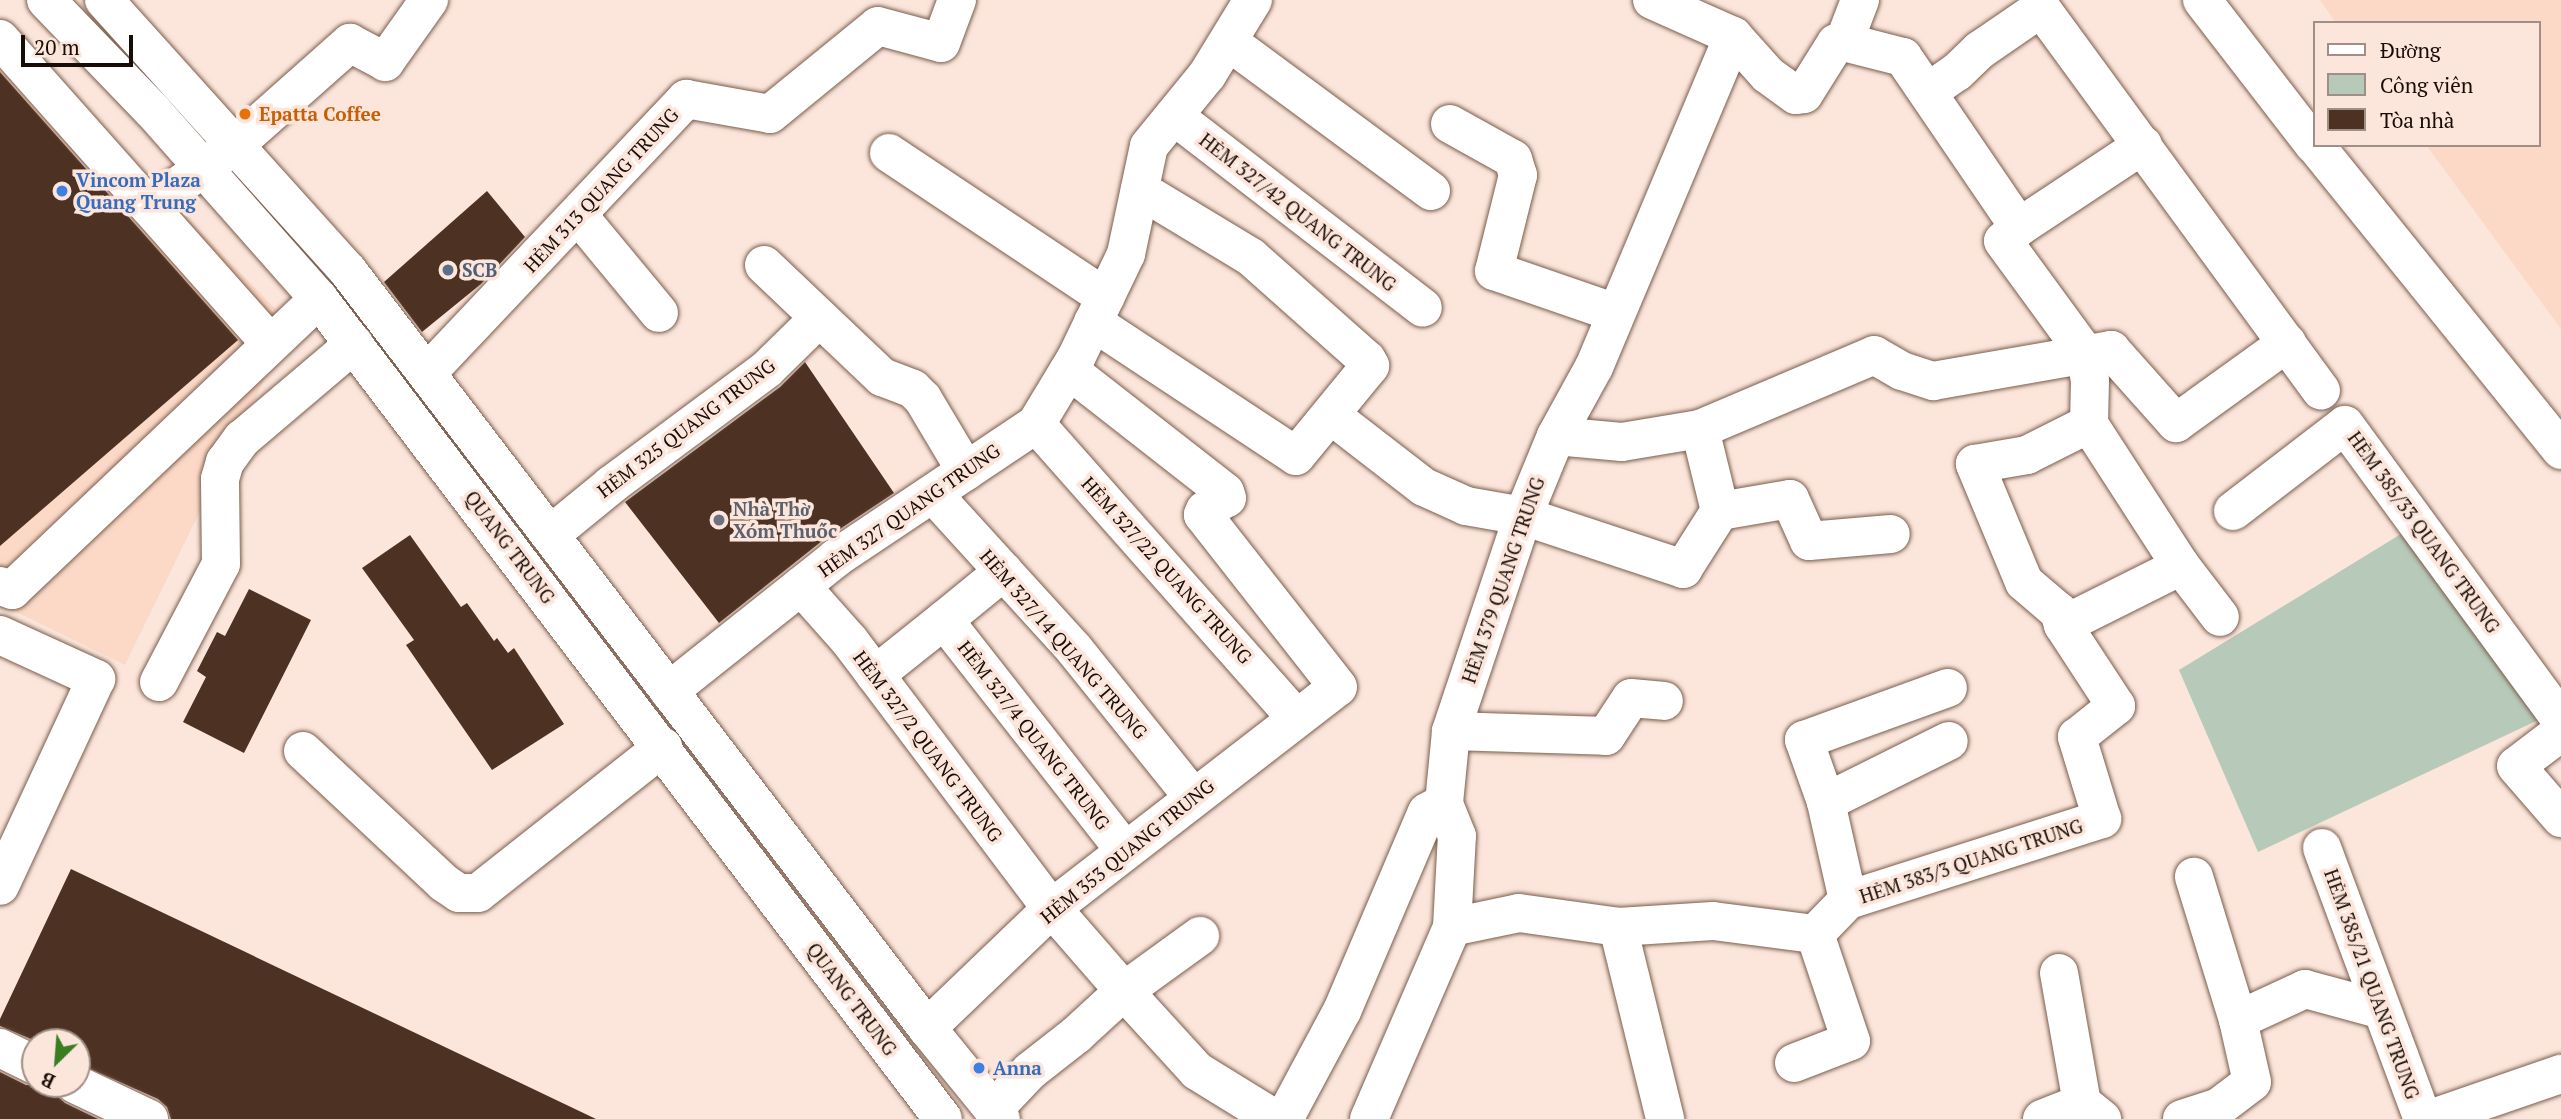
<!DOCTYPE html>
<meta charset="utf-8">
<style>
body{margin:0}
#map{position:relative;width:2561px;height:1119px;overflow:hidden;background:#fce6db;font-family:"PT Serif",serif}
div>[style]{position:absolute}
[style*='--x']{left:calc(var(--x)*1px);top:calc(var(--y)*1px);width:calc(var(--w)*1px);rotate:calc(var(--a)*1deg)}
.built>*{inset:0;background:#fcd9c7}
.green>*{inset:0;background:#b7c9b9}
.building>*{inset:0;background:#4d3223}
.roads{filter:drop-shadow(0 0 2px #7b5d4d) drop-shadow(0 0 2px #7b5d4d)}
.minor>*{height:38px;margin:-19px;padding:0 19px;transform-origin:19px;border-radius:19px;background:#fff}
.major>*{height:38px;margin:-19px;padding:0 19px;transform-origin:19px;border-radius:19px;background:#fff}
.dots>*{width:19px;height:19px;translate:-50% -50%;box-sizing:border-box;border:4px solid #fce6db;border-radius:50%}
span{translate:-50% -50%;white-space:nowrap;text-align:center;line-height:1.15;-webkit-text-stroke:7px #fce6db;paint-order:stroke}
.food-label{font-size:19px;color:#c56008;font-weight:700}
.left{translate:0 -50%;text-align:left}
.shop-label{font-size:19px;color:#366cbe;font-weight:700}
.street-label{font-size:19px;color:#170c06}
.service-label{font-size:19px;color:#4e5e75;font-weight:700}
.worship-label{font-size:19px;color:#5b616d;font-weight:700}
.legend{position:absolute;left:2313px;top:21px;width:228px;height:126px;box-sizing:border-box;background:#fce6db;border:2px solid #a08f86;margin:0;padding:9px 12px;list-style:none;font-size:21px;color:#170c06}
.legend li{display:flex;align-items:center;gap:14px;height:35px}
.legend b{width:35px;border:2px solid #a08f86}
.north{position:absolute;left:21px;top:1028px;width:70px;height:70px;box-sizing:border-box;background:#fce6db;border:2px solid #a08f86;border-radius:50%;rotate:205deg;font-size:19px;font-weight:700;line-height:28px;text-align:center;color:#170c06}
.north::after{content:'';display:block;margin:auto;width:24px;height:32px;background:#3a7e21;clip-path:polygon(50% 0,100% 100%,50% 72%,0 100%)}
.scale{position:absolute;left:21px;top:35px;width:112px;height:32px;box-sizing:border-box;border:4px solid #170c06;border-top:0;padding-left:9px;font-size:21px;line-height:24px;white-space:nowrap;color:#170c06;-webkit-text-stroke:5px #fce6db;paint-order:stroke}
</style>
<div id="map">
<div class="built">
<i style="clip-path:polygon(2320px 0,2561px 0,2561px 329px,2426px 145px,2538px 145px,2538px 23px,2336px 23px)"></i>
<i style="clip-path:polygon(0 25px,291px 325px,125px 665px,0 604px)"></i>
</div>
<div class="green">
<i style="clip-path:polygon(2414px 526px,2549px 715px,2258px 852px,2179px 670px)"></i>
</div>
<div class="building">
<i style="clip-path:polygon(0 72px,238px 340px,0 546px)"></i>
<i style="clip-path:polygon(487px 191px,525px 237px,481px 284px,422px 332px,384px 282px)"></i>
<i style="clip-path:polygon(805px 362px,894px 493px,822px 541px,719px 623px,625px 502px,780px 387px)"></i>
<i style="clip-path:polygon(410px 535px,461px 607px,467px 603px,494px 641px,497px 638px,508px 653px,514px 648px,564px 724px,492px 770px,406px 645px,414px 640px,362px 568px)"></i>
<i style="clip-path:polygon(249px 589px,311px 620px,244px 753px,183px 722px,206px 677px,197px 671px,217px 632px,225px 636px)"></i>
<i style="clip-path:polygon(71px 869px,596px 1119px,171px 1119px,167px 1107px,158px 1099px,77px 1063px,77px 1042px,38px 1042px,0 1026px,0 1019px)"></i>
<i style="clip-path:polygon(0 1072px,26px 1085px,53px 1084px,57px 1096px,65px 1103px,98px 1119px,0 1119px)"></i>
</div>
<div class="roads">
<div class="minor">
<i style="--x:1652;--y:0;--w:89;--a:24"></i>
<i style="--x:1733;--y:36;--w:52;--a:48.1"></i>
<i style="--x:1768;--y:75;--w:34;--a:36"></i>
<i style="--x:1796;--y:95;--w:8;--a:-7"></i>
<i style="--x:1804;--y:94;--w:60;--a:-57.9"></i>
<i style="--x:1836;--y:43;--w:8;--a:-7"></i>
<i style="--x:1844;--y:42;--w:61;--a:14.3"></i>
<i style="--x:1903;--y:57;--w:206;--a:55.7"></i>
<i style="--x:2202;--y:0;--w:183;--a:52.3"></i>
<i style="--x:0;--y:39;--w:407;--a:48.4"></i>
<i style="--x:1229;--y:42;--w:251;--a:36.4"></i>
<i style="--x:1844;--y:42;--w:45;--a:-69.1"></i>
<i style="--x:1928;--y:92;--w:35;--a:-35"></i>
<i style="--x:1957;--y:72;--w:32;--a:-44"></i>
<i style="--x:1980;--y:50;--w:74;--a:-34.5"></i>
<i style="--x:2041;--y:8;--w:474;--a:53.8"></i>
<i style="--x:1174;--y:116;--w:314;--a:37.6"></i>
<i style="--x:1450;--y:124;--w:72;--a:29.1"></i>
<i style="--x:1513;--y:159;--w:17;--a:73"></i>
<i style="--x:1518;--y:175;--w:99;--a:104"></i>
<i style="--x:1494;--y:271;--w:129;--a:19"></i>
<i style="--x:2143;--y:145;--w:149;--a:146.5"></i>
<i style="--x:2019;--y:227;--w:21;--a:139"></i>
<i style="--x:2003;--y:241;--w:139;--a:53.8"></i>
<i style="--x:2085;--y:353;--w:27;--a:80"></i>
<i style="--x:2090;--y:380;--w:44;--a:91.3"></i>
<i style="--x:2089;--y:424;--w:169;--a:57.1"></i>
<i style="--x:2181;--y:566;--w:64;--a:52.6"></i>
<i style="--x:2315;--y:145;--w:392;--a:51.1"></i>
<i style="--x:889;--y:153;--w:260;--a:33.7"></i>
<i style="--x:149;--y:207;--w:106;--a:-35.8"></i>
<i style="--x:235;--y:145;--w:154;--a:-41.6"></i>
<i style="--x:350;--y:43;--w:40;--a:28"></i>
<i style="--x:385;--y:62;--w:76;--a:-54.6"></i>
<i style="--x:578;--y:215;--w:127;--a:50.4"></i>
<i style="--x:764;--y:265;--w:163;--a:43.5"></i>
<i style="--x:882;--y:377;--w:33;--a:21"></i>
<i style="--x:913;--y:389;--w:14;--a:45"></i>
<i style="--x:923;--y:399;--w:84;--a:59.2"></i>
<i style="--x:1093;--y:322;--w:243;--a:33.4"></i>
<i style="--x:1296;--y:456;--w:117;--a:-50.6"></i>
<i style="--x:1370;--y:366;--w:7;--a:-117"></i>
<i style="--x:1367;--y:360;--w:155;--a:-138.4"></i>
<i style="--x:1251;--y:257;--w:130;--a:-148.9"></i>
<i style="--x:428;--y:372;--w:376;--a:-46.6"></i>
<i style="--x:686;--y:99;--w:85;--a:10.1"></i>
<i style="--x:770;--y:114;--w:139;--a:-39.2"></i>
<i style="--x:878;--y:26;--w:65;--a:15.1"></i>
<i style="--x:941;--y:43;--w:46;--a:-69.6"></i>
<i style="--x:1332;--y:416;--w:116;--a:37.7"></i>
<i style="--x:1424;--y:487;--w:46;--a:24.3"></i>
<i style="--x:1466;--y:506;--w:58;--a:10"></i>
<i style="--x:1523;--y:516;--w:169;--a:18.3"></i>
<i style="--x:1683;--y:569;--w:69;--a:-57.5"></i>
<i style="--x:1720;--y:511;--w:71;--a:-9.7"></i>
<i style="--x:1790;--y:499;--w:46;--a:65.7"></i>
<i style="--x:1809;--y:541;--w:82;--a:-4.9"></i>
<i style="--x:1036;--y:424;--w:392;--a:48.5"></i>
<i style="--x:1700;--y:429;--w:84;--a:76.3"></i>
<i style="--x:1556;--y:436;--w:66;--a:5.2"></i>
<i style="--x:1622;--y:442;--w:79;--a:-9.5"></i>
<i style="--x:1700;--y:429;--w:189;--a:-23"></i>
<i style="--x:1874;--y:355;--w:32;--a:30"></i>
<i style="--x:1902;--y:371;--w:33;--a:18"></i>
<i style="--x:1933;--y:381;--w:181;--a:-9.9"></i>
<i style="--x:2111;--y:350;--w:98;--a:48.3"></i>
<i style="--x:2176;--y:423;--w:137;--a:-35.8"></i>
<i style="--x:933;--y:494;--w:210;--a:47.7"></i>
<i style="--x:1074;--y:649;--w:190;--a:51.2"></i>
<i style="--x:2233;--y:511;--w:141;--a:-37.5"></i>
<i style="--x:2345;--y:425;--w:366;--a:53.8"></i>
<i style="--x:550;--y:535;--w:79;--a:-39.3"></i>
<i style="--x:611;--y:485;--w:194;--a:-36.6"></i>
<i style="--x:767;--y:369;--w:73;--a:-44.4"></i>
<i style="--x:0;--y:586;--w:13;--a:18"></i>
<i style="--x:12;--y:590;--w:423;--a:-43.5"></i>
<i style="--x:801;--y:586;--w:72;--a:48.4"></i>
<i style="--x:849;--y:640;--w:324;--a:53"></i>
<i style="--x:1044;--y:899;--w:122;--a:49"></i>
<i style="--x:1124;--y:991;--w:108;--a:47.6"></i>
<i style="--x:1197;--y:1071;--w:92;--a:31.6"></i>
<i style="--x:944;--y:620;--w:77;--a:-39.2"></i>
<i style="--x:2063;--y:625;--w:132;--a:-26.6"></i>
<i style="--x:0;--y:635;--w:106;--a:24.6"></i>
<i style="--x:96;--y:679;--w:228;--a:114.9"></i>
<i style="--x:875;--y:675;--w:88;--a:-38.6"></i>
<i style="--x:944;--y:620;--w:293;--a:51.9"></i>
<i style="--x:159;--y:682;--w:133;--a:-62.3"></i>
<i style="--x:221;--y:564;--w:85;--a:-90.7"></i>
<i style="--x:220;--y:479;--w:18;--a:-74"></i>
<i style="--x:225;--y:462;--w:29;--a:-54"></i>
<i style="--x:242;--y:439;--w:147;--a:-40.3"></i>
<i style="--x:669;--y:691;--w:213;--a:-38.5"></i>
<i style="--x:836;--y:558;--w:241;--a:-33.8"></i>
<i style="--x:1036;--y:424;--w:77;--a:-58.8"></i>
<i style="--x:1076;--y:358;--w:115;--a:-64.3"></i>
<i style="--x:1126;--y:254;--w:110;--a:-78"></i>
<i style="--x:1149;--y:146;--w:92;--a:-50.8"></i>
<i style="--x:1207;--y:75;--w:88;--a:-58.5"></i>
<i style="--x:1451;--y:731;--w:155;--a:1.8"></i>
<i style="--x:1606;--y:736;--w:45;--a:-56.7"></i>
<i style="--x:1631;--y:698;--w:33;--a:5"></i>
<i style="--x:2561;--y:732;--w:56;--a:142.9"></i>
<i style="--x:2516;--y:766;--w:69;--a:49.1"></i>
<i style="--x:303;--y:751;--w:193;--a:43.1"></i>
<i style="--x:444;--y:883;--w:18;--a:34"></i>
<i style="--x:459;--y:893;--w:19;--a:0"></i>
<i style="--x:478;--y:893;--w:236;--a:-38.3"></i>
<i style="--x:1826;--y:802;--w:137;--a:-26.4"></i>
<i style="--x:2322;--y:848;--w:289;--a:69.6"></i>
<i style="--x:1848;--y:900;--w:100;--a:-102.7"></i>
<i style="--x:1826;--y:802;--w:66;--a:-109.5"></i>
<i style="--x:1804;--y:740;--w:153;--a:-19.9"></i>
<i style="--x:1452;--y:927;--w:68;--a:-11.8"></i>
<i style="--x:1519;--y:913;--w:100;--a:8"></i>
<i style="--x:1618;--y:927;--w:95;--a:-3.6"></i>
<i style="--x:1713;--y:921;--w:103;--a:7.3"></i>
<i style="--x:1815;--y:934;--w:47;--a:-45.9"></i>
<i style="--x:1848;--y:900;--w:267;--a:-17.7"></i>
<i style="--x:2102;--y:819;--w:86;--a:-107"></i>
<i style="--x:2077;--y:737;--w:50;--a:-38.5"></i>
<i style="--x:2116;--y:706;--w:97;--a:-123.2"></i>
<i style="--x:2063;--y:625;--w:14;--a:-107"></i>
<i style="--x:2059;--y:612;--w:46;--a:-139.4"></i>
<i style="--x:2024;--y:582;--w:128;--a:-112.6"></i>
<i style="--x:1975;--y:464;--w:53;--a:-9.8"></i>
<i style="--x:2027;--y:455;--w:69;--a:-26.6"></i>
<i style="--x:1618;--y:927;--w:198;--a:76.2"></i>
<i style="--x:2059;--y:973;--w:132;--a:80"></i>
<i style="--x:2238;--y:1020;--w:74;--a:-24.8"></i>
<i style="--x:2305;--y:989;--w:77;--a:15.1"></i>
<i style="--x:927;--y:1028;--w:173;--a:-43.8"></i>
<i style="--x:1052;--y:908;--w:361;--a:-37.7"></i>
<i style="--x:1338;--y:687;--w:219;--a:-128.1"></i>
<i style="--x:1203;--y:515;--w:5;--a:-68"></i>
<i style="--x:1205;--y:510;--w:25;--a:-29"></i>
<i style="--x:1227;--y:498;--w:6;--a:-108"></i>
<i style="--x:1225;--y:492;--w:198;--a:-142"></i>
<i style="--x:0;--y:1048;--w:39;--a:26"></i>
<i style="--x:1794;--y:1063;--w:61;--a:-21.1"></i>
<i style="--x:1851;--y:1041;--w:113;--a:-108.6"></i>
<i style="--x:75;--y:1084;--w:82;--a:25.3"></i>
<i style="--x:994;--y:1109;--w:52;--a:-46.5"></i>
<i style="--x:1030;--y:1071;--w:58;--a:-38"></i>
<i style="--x:1076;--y:1035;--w:65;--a:-42.5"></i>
<i style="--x:1124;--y:991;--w:94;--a:-35.9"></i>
<i style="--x:1284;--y:1119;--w:123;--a:-61.8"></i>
<i style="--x:1342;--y:1011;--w:216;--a:-66.9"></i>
<i style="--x:1427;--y:812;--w:19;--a:-28"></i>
<i style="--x:1444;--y:803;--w:72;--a:-84.4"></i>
<i style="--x:1451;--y:731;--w:227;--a:-71.5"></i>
<i style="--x:1523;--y:516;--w:87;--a:-67.6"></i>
<i style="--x:1556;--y:436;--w:79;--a:-61.2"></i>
<i style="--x:1594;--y:367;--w:359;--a:-67.2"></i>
<i style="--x:1369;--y:1119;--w:209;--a:-66.6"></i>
<i style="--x:1452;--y:927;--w:91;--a:-86.9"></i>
<i style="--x:1457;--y:836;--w:35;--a:-112"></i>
<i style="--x:2042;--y:1119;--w:43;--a:-21.8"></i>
<i style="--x:2082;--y:1103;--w:26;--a:39"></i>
<i style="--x:2182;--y:1119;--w:39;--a:-18"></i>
<i style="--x:2219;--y:1107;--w:41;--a:-37.1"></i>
<i style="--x:2252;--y:1082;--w:64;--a:-102.7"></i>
<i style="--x:2238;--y:1020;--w:150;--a:-107.1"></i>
<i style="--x:2430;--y:1119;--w:139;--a:-19"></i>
</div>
<div class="major">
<i style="--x:46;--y:0;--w:153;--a:46.1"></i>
<i style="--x:152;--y:110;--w:252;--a:48.5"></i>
<i style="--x:319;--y:299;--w:1030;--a:52.73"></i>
<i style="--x:104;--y:0;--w:365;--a:48"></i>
<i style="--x:348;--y:271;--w:953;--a:52.59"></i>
<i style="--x:927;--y:1028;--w:117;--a:50.9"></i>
</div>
</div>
<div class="dots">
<i style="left:245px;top:114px;background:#e8710a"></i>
<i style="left:62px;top:191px;background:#3f7fe0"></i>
<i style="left:448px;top:270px;background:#5c6f8a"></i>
<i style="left:719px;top:520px;background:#6b7280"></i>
<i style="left:979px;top:1068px;background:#3f7fe0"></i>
</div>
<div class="food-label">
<span class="left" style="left:259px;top:114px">Epatta Coffee</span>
</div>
<div class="shop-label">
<span class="left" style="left:76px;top:191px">Vincom Plaza<br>Quang Trung</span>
<span class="left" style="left:993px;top:1068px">Anna</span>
</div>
<div class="street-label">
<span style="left:601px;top:190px;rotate:-47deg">HẺM 313 QUANG TRUNG</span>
<span style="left:1298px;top:212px;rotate:38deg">HẺM 327/42 QUANG TRUNG</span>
<span style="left:686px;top:428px;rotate:-37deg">HẺM 325 QUANG TRUNG</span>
<span style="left:909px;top:510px;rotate:-35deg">HẺM 327 QUANG TRUNG</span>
<span style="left:2424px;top:532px;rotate:54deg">HẺM 385/33 QUANG TRUNG</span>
<span style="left:510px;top:547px;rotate:53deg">QUANG TRUNG</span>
<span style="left:1167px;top:570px;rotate:48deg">HẺM 327/22 QUANG TRUNG</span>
<span style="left:1503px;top:580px;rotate:-71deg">HẺM 379 QUANG TRUNG</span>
<span style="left:1064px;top:644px;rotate:49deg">HẺM 327/14 QUANG TRUNG</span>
<span style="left:1034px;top:735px;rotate:52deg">HẺM 327/4 QUANG TRUNG</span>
<span style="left:928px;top:746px;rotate:53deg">HẺM 327/2 QUANG TRUNG</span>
<span style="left:1127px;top:851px;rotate:-39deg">HẺM 353 QUANG TRUNG</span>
<span style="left:1971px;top:861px;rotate:-18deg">HẺM 383/3 QUANG TRUNG</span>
<span style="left:2372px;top:984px;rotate:70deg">HẺM 385/21 QUANG TRUNG</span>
<span style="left:852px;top:999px;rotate:53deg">QUANG TRUNG</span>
</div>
<div class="service-label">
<span class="left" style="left:462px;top:270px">SCB</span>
</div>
<div class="worship-label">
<span class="left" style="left:733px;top:520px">Nhà Thờ<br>Xóm Thuốc</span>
</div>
<ul class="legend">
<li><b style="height:9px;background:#fff"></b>Đường</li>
<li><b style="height:19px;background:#b7c9b9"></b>Công viên</li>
<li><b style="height:19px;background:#4d3223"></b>Tòa nhà</li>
</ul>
<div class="north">B</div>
<div class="scale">20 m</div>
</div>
